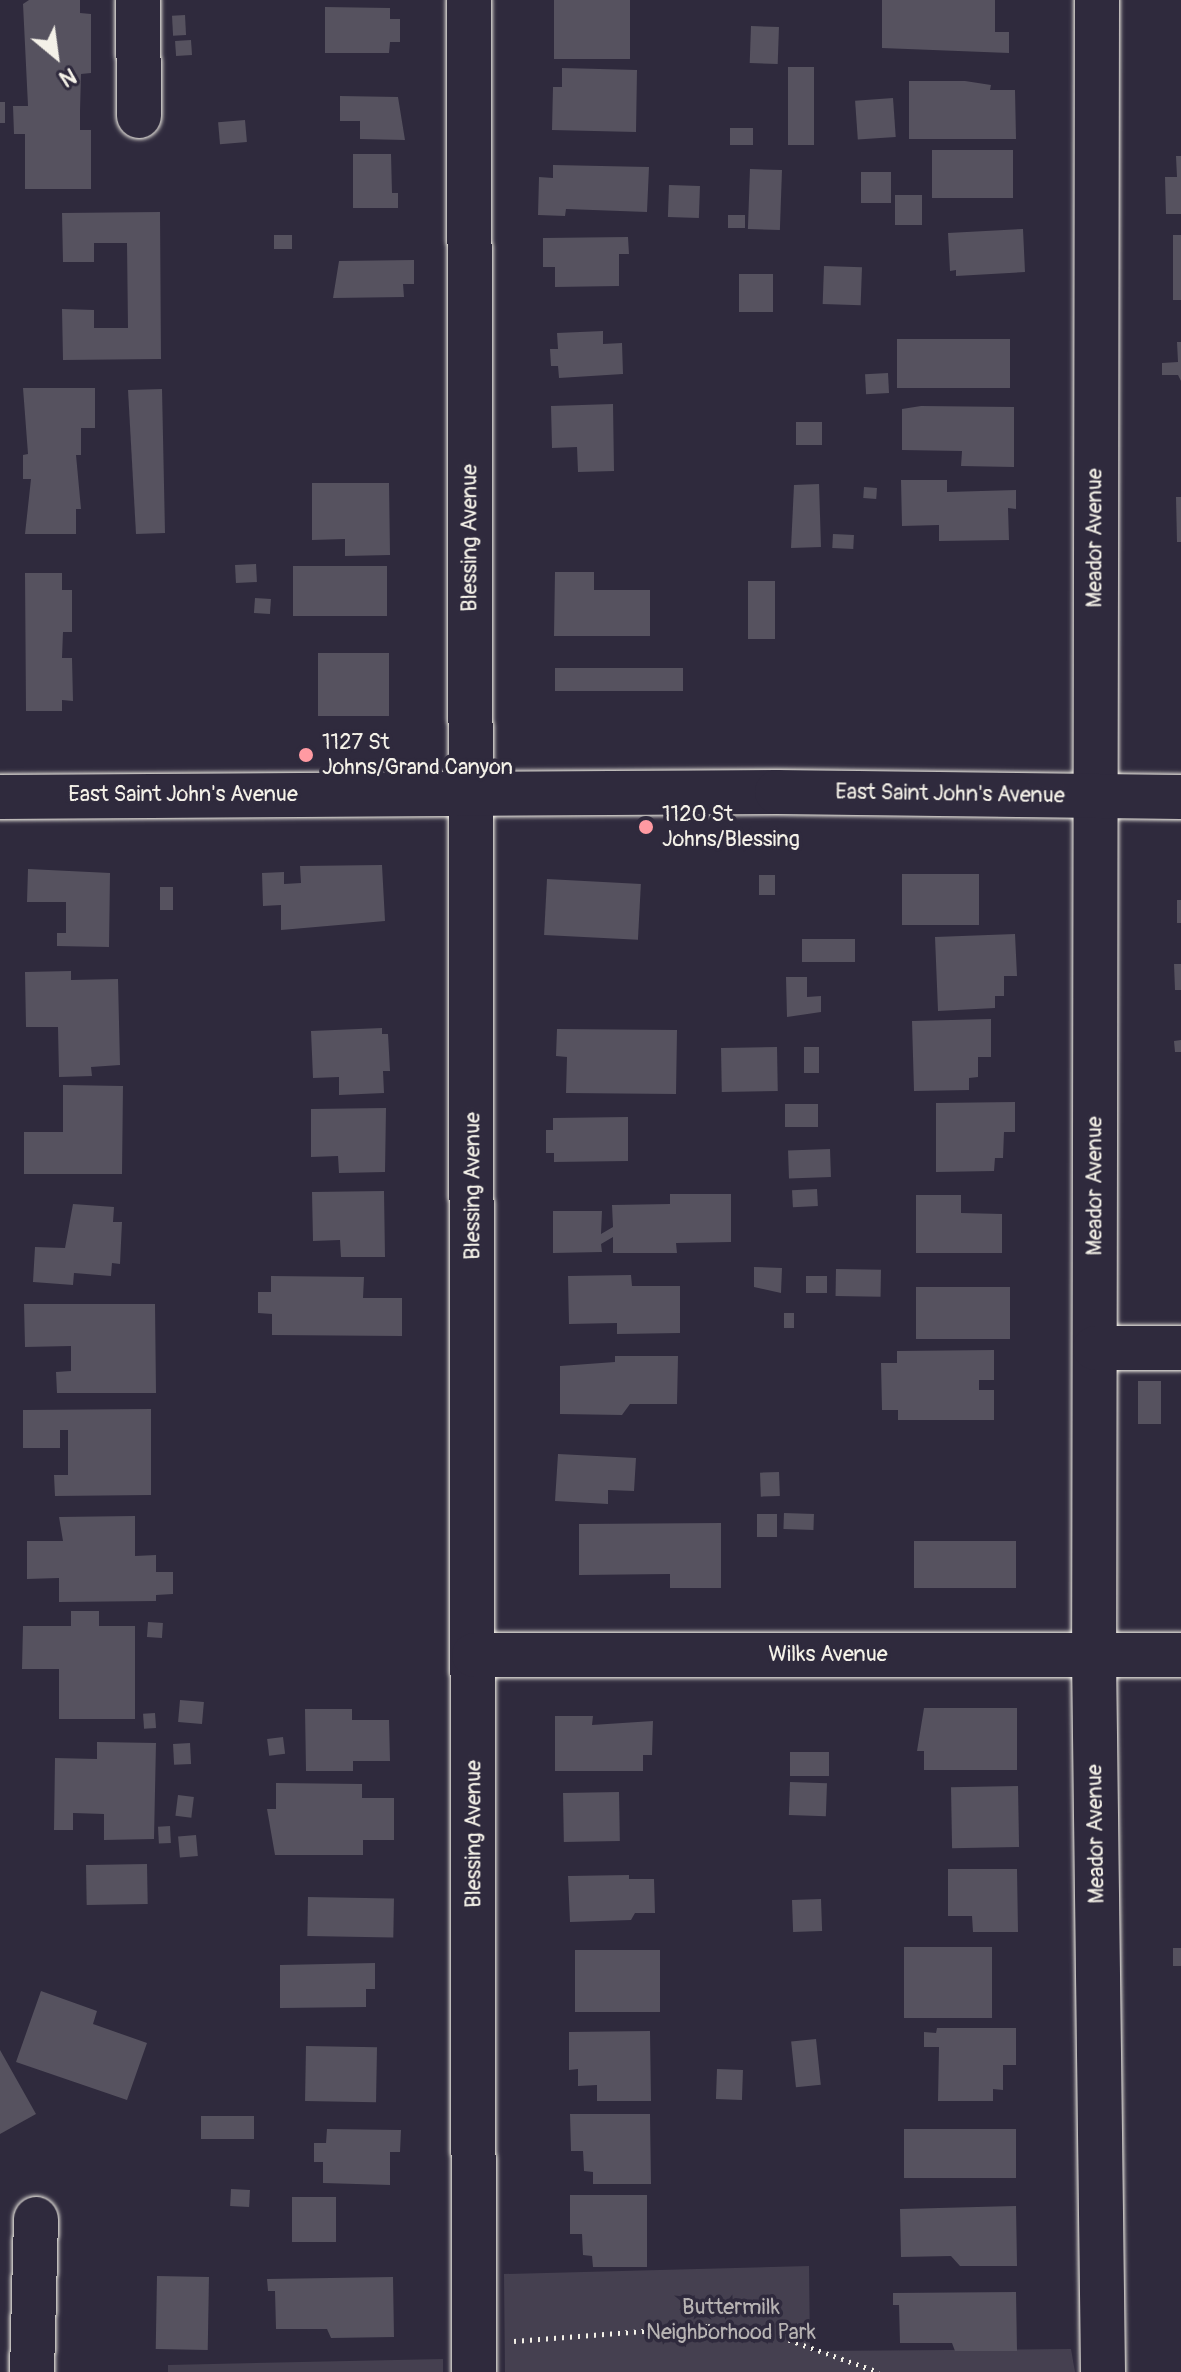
<!DOCTYPE html>
<style>
body{margin:0}
#map{position:relative;width:1181px;height:2372px;overflow:hidden;background:#2f2a3d;font-family:Pangolin,sans-serif}
div>[style]{position:absolute}
[style*='--x']{left:calc(var(--x)*1px);top:calc(var(--y)*1px);width:calc(var(--w)*1px);rotate:calc(var(--a)*1deg)}
.green>*{inset:0;background:#454050}
.building>*{inset:0;background:#56525f;transform-origin:0 0}
.path>*{height:5px;margin-top:-2.5px;transform-origin:0;background:repeating-linear-gradient(90deg,#f4f1e8 0 2px,transparent 0 8px)}
.roads{filter:drop-shadow(0 0 2px #f4f1e8) drop-shadow(0 0 2px #f4f1e8)}
.minor>*{height:44px;margin:-22px;padding:0 22px;transform-origin:22px;border-radius:22px;background:#2f2a3d}
.dots>*{width:22px;height:22px;translate:-50% -50%;box-sizing:border-box;border:4px solid #2f2a3d;border-radius:50%}
span{translate:-50% -50%;white-space:nowrap;text-align:center;line-height:1.15;-webkit-text-stroke:7px #2f2a3d;paint-order:stroke}
.street-label{font-size:22px;color:#f4f1e8}
.poi-label{font-size:22px;color:#f4f1e8}
.left{translate:0 -50%;text-align:left}
.park-label{font-size:22px;color:#b7b3b3}
.north{position:absolute;left:16px;top:16px;width:80px;height:80px;-webkit-text-stroke:6px #2f2a3d;paint-order:stroke;rotate:151deg;font-size:22px;font-weight:700;line-height:32px;text-align:center;color:#f4f1e8}
.north::after{content:'';display:block;margin:auto;width:28px;height:36px;background:#f4f1e8;clip-path:polygon(50% 0,100% 100%,50% 72%,0 100%)}
</style>
<div id="map">
<div class="green">
<i style="clip-path:polygon(809px 2266px,810px 2351px,1071px 2349px,1075px 2372px,505px 2372px,504px 2274px)"></i>
<i style="clip-path:polygon(443px 2359px,443px 2372px,168px 2372px,168px 2365px)"></i>
</div>
<div class="building">
<i style="clip-path:polygon(29px 0,80px 0,80px 13px,91px 14px,91px 73px,81px 74px,80px 111px,80px 130px,91px 130px,91px 189px,25px 189px,25px 134px,14px 134px,13px 106px,28px 106px,23px 4px)"></i>
<i style="left:554px;top:0;width:76px;height:59px"></i>
<i style="clip-path:polygon(882px 0,995px 0,995px 32px,1009px 32px,1009px 53px,882px 48px)"></i>
<i style="clip-path:polygon(325px 7px,390px 8px,390px 19px,400px 19px,400px 42px,390px 42px,389px 53px,325px 53px)"></i>
<i style="left:185px;top:15px;width:20px;height:13px;rotate:87deg"></i>
<i style="left:751px;top:26px;width:28px;height:37px;rotate:2deg"></i>
<i style="left:191px;top:40px;width:15px;height:16px;rotate:86deg"></i>
<i style="left:788px;top:67px;width:26px;height:78px"></i>
<i style="clip-path:polygon(562px 68px,637px 70px,636px 132px,552px 130px,553px 87px,562px 87px)"></i>
<i style="clip-path:polygon(909px 81px,965px 81px,991px 85px,990px 90px,1015px 90px,1016px 139px,909px 139px)"></i>
<i style="clip-path:polygon(340px 96px,398px 97px,405px 140px,360px 139px,360px 121px,340px 121px)"></i>
<i style="left:893px;top:98px;width:39px;height:38px;rotate:86deg"></i>
<i style="left:0;top:102px;width:5px;height:21px"></i>
<i style="left:245px;top:120px;width:22px;height:27px;rotate:85deg"></i>
<i style="left:730px;top:128px;width:23px;height:17px"></i>
<i style="left:932px;top:150px;width:81px;height:48px"></i>
<i style="clip-path:polygon(353px 154px,391px 154px,392px 193px,398px 193px,398px 208px,353px 208px)"></i>
<i style="clip-path:polygon(1176px 156px,1181px 156px,1181px 214px,1166px 214px,1165px 177px,1177px 177px)"></i>
<i style="clip-path:polygon(553px 165px,649px 167px,647px 212px,566px 209px,565px 216px,538px 215px,539px 177px,553px 178px)"></i>
<i style="left:750px;top:169px;width:32px;height:60px;rotate:2deg"></i>
<i style="left:861px;top:172px;width:30px;height:31px"></i>
<i style="left:669px;top:185px;width:31px;height:32px;rotate:2deg"></i>
<i style="left:895px;top:195px;width:27px;height:30px"></i>
<i style="clip-path:polygon(160px 212px,161px 359px,63px 360px,62px 309px,94px 310px,94px 328px,128px 328px,127px 243px,94px 243px,94px 262px,63px 262px,62px 213px)"></i>
<i style="left:728px;top:215px;width:17px;height:13px"></i>
<i style="clip-path:polygon(1023px 229px,1025px 272px,956px 276px,956px 270px,950px 271px,948px 233px)"></i>
<i style="left:292px;top:235px;width:14px;height:18px;rotate:90deg"></i>
<i style="left:1173px;top:235px;width:8px;height:65px"></i>
<i style="clip-path:polygon(628px 237px,629px 254px,619px 254px,619px 286px,555px 287px,555px 267px,543px 267px,543px 238px)"></i>
<i style="clip-path:polygon(414px 260px,414px 284px,403px 284px,404px 297px,333px 298px,339px 261px)"></i>
<i style="left:824px;top:266px;width:38px;height:38px;rotate:2deg"></i>
<i style="left:739px;top:274px;width:34px;height:38px"></i>
<i style="clip-path:polygon(603px 331px,603px 344px,622px 343px,623px 374px,559px 378px,558px 366px,551px 366px,550px 349px,558px 349px,557px 333px)"></i>
<i style="left:897px;top:339px;width:113px;height:49px"></i>
<i style="clip-path:polygon(1177px 342px,1181px 342px,1181px 381px,1178px 375px,1162px 375px,1162px 363px,1178px 362px)"></i>
<i style="left:888px;top:373px;width:20px;height:23px;rotate:87deg"></i>
<i style="clip-path:polygon(23px 388px,95px 388px,95px 428px,81px 428px,81px 455px,76px 455px,81px 509px,76px 509px,76px 534px,25px 534px,31px 479px,23px 479px,23px 455px,28px 454px)"></i>
<i style="clip-path:polygon(162px 389px,165px 533px,136px 534px,128px 390px)"></i>
<i style="clip-path:polygon(613px 404px,614px 471px,578px 472px,577px 447px,552px 448px,551px 406px)"></i>
<i style="clip-path:polygon(921px 406px,1014px 407px,1014px 467px,961px 466px,962px 451px,902px 450px,902px 409px)"></i>
<i style="left:822px;top:422px;width:23px;height:26px;rotate:90deg"></i>
<i style="clip-path:polygon(901px 480px,947px 480px,947px 492px,1016px 490px,1016px 509px,1008px 508px,1009px 540px,939px 541px,939px 525px,902px 526px)"></i>
<i style="clip-path:polygon(312px 483px,389px 483px,390px 555px,345px 556px,345px 539px,312px 540px)"></i>
<i style="clip-path:polygon(819px 484px,821px 547px,791px 548px,794px 485px)"></i>
<i style="left:864px;top:487px;width:13px;height:11px;rotate:4deg"></i>
<i style="clip-path:polygon(1176px 497px,1181px 497px,1181px 542px,1177px 542px)"></i>
<i style="left:833px;top:534px;width:21px;height:14px;rotate:3deg"></i>
<i style="left:256px;top:564px;width:18px;height:21px;rotate:87deg"></i>
<i style="left:387px;top:566px;width:50px;height:94px;rotate:90deg"></i>
<i style="clip-path:polygon(555px 572px,594px 572px,594px 590px,650px 590px,650px 636px,554px 636px)"></i>
<i style="clip-path:polygon(25px 573px,62px 573px,62px 590px,72px 590px,72px 632px,63px 632px,62px 658px,72px 658px,73px 701px,62px 700px,62px 711px,26px 711px)"></i>
<i style="left:748px;top:581px;width:27px;height:58px"></i>
<i style="left:255px;top:598px;width:16px;height:15px;rotate:4deg"></i>
<i style="left:318px;top:653px;width:71px;height:63px"></i>
<i style="left:683px;top:668px;width:23px;height:128px;rotate:90deg"></i>
<i style="clip-path:polygon(382px 865px,385px 921px,281px 930px,281px 905px,263px 906px,262px 873px,284px 872px,284px 884px,301px 883px,300px 866px)"></i>
<i style="clip-path:polygon(28px 869px,110px 873px,109px 947px,57px 946px,57px 933px,66px 933px,66px 902px,27px 902px)"></i>
<i style="left:902px;top:874px;width:77px;height:51px"></i>
<i style="left:759px;top:875px;width:16px;height:20px"></i>
<i style="left:547px;top:879px;width:94px;height:56px;rotate:3deg"></i>
<i style="left:160px;top:887px;width:13px;height:23px"></i>
<i style="left:1177px;top:900px;width:4px;height:23px"></i>
<i style="clip-path:polygon(1015px 934px,1017px 976px,1004px 976px,1004px 996px,995px 996px,995px 1008px,938px 1011px,935px 937px)"></i>
<i style="left:855px;top:939px;width:23px;height:53px;rotate:90deg"></i>
<i style="clip-path:polygon(1174px 964px,1181px 964px,1181px 990px,1175px 990px)"></i>
<i style="clip-path:polygon(71px 971px,71px 980px,118px 979px,120px 1065px,91px 1067px,92px 1076px,59px 1077px,58px 1027px,26px 1027px,25px 972px)"></i>
<i style="clip-path:polygon(786px 977px,807px 977px,807px 997px,821px 996px,821px 1012px,787px 1017px)"></i>
<i style="clip-path:polygon(991px 1019px,991px 1057px,978px 1057px,978px 1077px,969px 1078px,969px 1090px,914px 1091px,912px 1021px)"></i>
<i style="clip-path:polygon(382px 1028px,382px 1034px,388px 1034px,390px 1071px,383px 1071px,384px 1093px,339px 1095px,339px 1077px,313px 1078px,311px 1031px)"></i>
<i style="clip-path:polygon(557px 1029px,677px 1030px,676px 1094px,566px 1093px,567px 1057px,556px 1056px)"></i>
<i style="clip-path:polygon(1181px 1040px,1181px 1052px,1175px 1052px,1174px 1041px)"></i>
<i style="left:777px;top:1047px;width:44px;height:56px;rotate:89deg"></i>
<i style="left:804px;top:1047px;width:15px;height:26px"></i>
<i style="clip-path:polygon(63px 1085px,123px 1086px,122px 1174px,24px 1174px,24px 1132px,63px 1132px)"></i>
<i style="clip-path:polygon(1015px 1102px,1015px 1132px,1004px 1132px,1003px 1158px,995px 1158px,994px 1171px,936px 1172px,936px 1103px)"></i>
<i style="left:785px;top:1104px;width:33px;height:23px"></i>
<i style="clip-path:polygon(386px 1108px,385px 1172px,339px 1173px,338px 1156px,311px 1157px,311px 1109px)"></i>
<i style="clip-path:polygon(628px 1117px,628px 1161px,554px 1162px,554px 1153px,546px 1153px,546px 1130px,553px 1130px,553px 1118px)"></i>
<i style="left:830px;top:1149px;width:28px;height:42px;rotate:88deg"></i>
<i style="left:817px;top:1189px;width:17px;height:25px;rotate:87deg"></i>
<i style="clip-path:polygon(384px 1191px,385px 1257px,341px 1257px,340px 1240px,313px 1241px,312px 1192px)"></i>
<i style="clip-path:polygon(670px 1194px,731px 1194px,731px 1242px,676px 1243px,677px 1253px,613px 1253px,613px 1237px,601px 1244px,602px 1252px,553px 1253px,553px 1211px,602px 1211px,601px 1234px,613px 1227px,612px 1205px,670px 1204px)"></i>
<i style="clip-path:polygon(916px 1195px,961px 1195px,961px 1213px,1002px 1214px,1002px 1253px,916px 1253px)"></i>
<i style="clip-path:polygon(73px 1204px,114px 1207px,113px 1222px,122px 1222px,120px 1264px,112px 1263px,111px 1276px,74px 1273px,73px 1285px,33px 1282px,35px 1247px,65px 1248px)"></i>
<i style="clip-path:polygon(754px 1267px,782px 1268px,781px 1293px,754px 1287px)"></i>
<i style="left:836px;top:1269px;width:45px;height:27px;rotate:1deg"></i>
<i style="clip-path:polygon(631px 1275px,632px 1286px,680px 1286px,680px 1333px,617px 1334px,617px 1323px,569px 1324px,568px 1276px)"></i>
<i style="clip-path:polygon(271px 1276px,364px 1277px,363px 1298px,402px 1298px,402px 1336px,272px 1335px,272px 1314px,258px 1313px,258px 1292px,271px 1292px)"></i>
<i style="left:827px;top:1276px;width:17px;height:21px;rotate:90deg"></i>
<i style="left:916px;top:1287px;width:94px;height:52px"></i>
<i style="clip-path:polygon(24px 1304px,155px 1304px,156px 1393px,57px 1393px,56px 1372px,71px 1371px,71px 1346px,25px 1347px)"></i>
<i style="left:784px;top:1313px;width:10px;height:15px"></i>
<i style="clip-path:polygon(994px 1350px,994px 1380px,979px 1380px,979px 1390px,994px 1390px,994px 1420px,898px 1420px,898px 1410px,882px 1410px,881px 1363px,897px 1363px,897px 1351px)"></i>
<i style="clip-path:polygon(615px 1356px,678px 1356px,677px 1404px,630px 1404px,622px 1415px,560px 1414px,560px 1366px,615px 1362px)"></i>
<i style="left:1138px;top:1381px;width:23px;height:43px"></i>
<i style="clip-path:polygon(151px 1409px,151px 1495px,55px 1496px,54px 1475px,68px 1475px,68px 1430px,60px 1430px,60px 1448px,23px 1448px,23px 1410px)"></i>
<i style="clip-path:polygon(558px 1454px,636px 1458px,634px 1491px,608px 1490px,608px 1504px,555px 1501px)"></i>
<i style="left:779px;top:1472px;width:24px;height:19px;rotate:88deg"></i>
<i style="left:784px;top:1513px;width:30px;height:16px;rotate:2deg"></i>
<i style="left:757px;top:1514px;width:20px;height:23px"></i>
<i style="clip-path:polygon(135px 1516px,135px 1556px,156px 1555px,156px 1572px,173px 1572px,173px 1594px,156px 1595px,156px 1601px,59px 1602px,59px 1578px,27px 1579px,27px 1541px,63px 1541px,59px 1517px)"></i>
<i style="clip-path:polygon(721px 1523px,721px 1588px,670px 1588px,670px 1574px,579px 1575px,579px 1524px)"></i>
<i style="left:914px;top:1541px;width:102px;height:47px"></i>
<i style="clip-path:polygon(71px 1611px,99px 1611px,99px 1626px,135px 1626px,135px 1719px,59px 1719px,59px 1669px,22px 1669px,23px 1626px,71px 1626px)"></i>
<i style="left:148px;top:1622px;width:15px;height:15px;rotate:4deg"></i>
<i style="left:180px;top:1700px;width:24px;height:22px;rotate:5deg"></i>
<i style="clip-path:polygon(924px 1708px,1017px 1708px,1017px 1770px,924px 1770px,924px 1751px,917px 1751px)"></i>
<i style="clip-path:polygon(305px 1709px,352px 1709px,352px 1720px,389px 1720px,390px 1761px,353px 1761px,353px 1771px,306px 1771px)"></i>
<i style="left:155px;top:1713px;width:15px;height:12px;rotate:86deg"></i>
<i style="clip-path:polygon(555px 1716px,593px 1716px,592px 1725px,653px 1721px,652px 1755px,643px 1755px,643px 1771px,555px 1771px)"></i>
<i style="left:283px;top:1737px;width:17px;height:16px;rotate:83deg"></i>
<i style="clip-path:polygon(97px 1742px,156px 1743px,154px 1839px,104px 1840px,104px 1814px,73px 1813px,73px 1830px,54px 1830px,55px 1758px,97px 1759px)"></i>
<i style="left:190px;top:1743px;width:21px;height:17px;rotate:87deg"></i>
<i style="left:790px;top:1752px;width:39px;height:24px"></i>
<i style="left:790px;top:1782px;width:37px;height:33px;rotate:2deg"></i>
<i style="clip-path:polygon(276px 1783px,362px 1784px,362px 1798px,394px 1798px,394px 1840px,363px 1840px,363px 1855px,275px 1855px,267px 1809px,276px 1809px)"></i>
<i style="left:1018px;top:1786px;width:61px;height:67px;rotate:89deg"></i>
<i style="left:619px;top:1792px;width:49px;height:56px;rotate:89deg"></i>
<i style="left:178px;top:1795px;width:16px;height:21px;rotate:7deg"></i>
<i style="left:170px;top:1826px;width:17px;height:12px;rotate:87deg"></i>
<i style="left:196px;top:1835px;width:21px;height:18px;rotate:85deg"></i>
<i style="left:147px;top:1864px;width:40px;height:61px;rotate:89deg"></i>
<i style="clip-path:polygon(948px 1869px,1017px 1869px,1018px 1932px,973px 1932px,972px 1916px,948px 1916px)"></i>
<i style="clip-path:polygon(629px 1875px,629px 1879px,654px 1879px,655px 1913px,635px 1913px,631px 1920px,570px 1922px,568px 1876px)"></i>
<i style="left:308px;top:1897px;width:86px;height:39px;rotate:1deg"></i>
<i style="left:821px;top:1899px;width:32px;height:29px;rotate:88deg"></i>
<i style="left:904px;top:1947px;width:88px;height:71px"></i>
<i style="left:1173px;top:1948px;width:8px;height:18px"></i>
<i style="left:575px;top:1950px;width:85px;height:62px"></i>
<i style="clip-path:polygon(375px 1963px,375px 1989px,366px 1989px,366px 2007px,280px 2008px,280px 1965px)"></i>
<i style="clip-path:polygon(41px 1991px,97px 2011px,93px 2024px,147px 2043px,127px 2100px,16px 2062px)"></i>
<i style="clip-path:polygon(937px 2028px,1016px 2028px,1016px 2065px,1003px 2065px,1003px 2090px,993px 2089px,993px 2101px,938px 2101px,939px 2047px,924px 2047px,924px 2032px,936px 2033px)"></i>
<i style="clip-path:polygon(650px 2031px,651px 2101px,597px 2101px,597px 2085px,578px 2086px,578px 2069px,569px 2070px,569px 2032px)"></i>
<i style="left:816px;top:2039px;width:46px;height:25px;rotate:84deg"></i>
<i style="left:306px;top:2046px;width:71px;height:55px;rotate:1deg"></i>
<i style="clip-path:polygon(0 2050px,36px 2114px,0 2134px)"></i>
<i style="left:717px;top:2069px;width:26px;height:30px;rotate:2deg"></i>
<i style="clip-path:polygon(570px 2114px,650px 2114px,651px 2184px,593px 2184px,593px 2172px,584px 2171px,583px 2151px,571px 2151px)"></i>
<i style="left:254px;top:2116px;width:23px;height:53px;rotate:90deg"></i>
<i style="clip-path:polygon(327px 2129px,401px 2130px,400px 2152px,390px 2152px,390px 2185px,323px 2183px,323px 2162px,314px 2162px,314px 2143px,326px 2143px)"></i>
<i style="left:904px;top:2129px;width:112px;height:49px"></i>
<i style="left:231px;top:2189px;width:19px;height:17px;rotate:3deg"></i>
<i style="clip-path:polygon(570px 2195px,647px 2195px,647px 2267px,593px 2267px,592px 2256px,583px 2255px,582px 2234px,570px 2234px)"></i>
<i style="left:292px;top:2197px;width:44px;height:45px"></i>
<i style="clip-path:polygon(1016px 2206px,1017px 2266px,960px 2266px,951px 2256px,901px 2257px,900px 2209px)"></i>
<i style="left:157px;top:2276px;width:52px;height:73px;rotate:1deg"></i>
<i style="clip-path:polygon(393px 2277px,394px 2337px,331px 2338px,327px 2329px,276px 2329px,275px 2291px,268px 2291px,267px 2279px)"></i>
<i style="clip-path:polygon(1016px 2292px,1017px 2351px,955px 2351px,952px 2343px,900px 2343px,899px 2305px,893px 2305px,893px 2293px)"></i>
</div>
<div class="path">
<i style="--x:514;--y:2341;--w:195;--a:-4.4"></i>
<i style="--x:708;--y:2326;--w:74;--a:8.6"></i>
<i style="--x:781;--y:2337;--w:104;--a:19.7"></i>
</div>
<div class="roads">
<div class="minor">
<i style="--x:138;--y:0;--w:116;--a:89.5"></i>
<i style="--x:469;--y:0;--w:2372;--a:89.88"></i>
<i style="--x:1097;--y:0;--w:1656;--a:90.1"></i>
<i style="--x:1094;--y:1656;--w:716;--a:89.28"></i>
<i style="--x:0;--y:797;--w:777;--a:-0.37"></i>
<i style="--x:777;--y:792;--w:404;--a:0.7"></i>
<i style="--x:1095;--y:1348;--w:86;--a:0"></i>
<i style="--x:474;--y:1655;--w:707;--a:0"></i>
<i style="--x:32;--y:2372;--w:153;--a:-88.5"></i>
</div>
</div>
<div class="dots">
<i style="left:306px;top:755px;background:#ff9aa2"></i>
<i style="left:646px;top:827px;background:#ff9aa2"></i>
</div>
<div class="street-label">
<span style="left:470px;top:538px;rotate:-90deg">Blessing Avenue</span>
<span style="left:1095px;top:538px;rotate:-90deg">Meador Avenue</span>
<span style="left:950px;top:794px;rotate:1deg">East Saint John's Avenue</span>
<span style="left:183px;top:795px">East Saint John's Avenue</span>
<span style="left:473px;top:1186px;rotate:-90deg">Blessing Avenue</span>
<span style="left:1095px;top:1186px;rotate:-90deg">Meador Avenue</span>
<span style="left:828px;top:1655px">Wilks Avenue</span>
<span style="left:474px;top:1834px;rotate:-90deg">Blessing Avenue</span>
<span style="left:1096px;top:1834px;rotate:-91deg">Meador Avenue</span>
</div>
<div class="poi-label">
<span class="left" style="left:322px;top:755px">1127 St<br>Johns/Grand Canyon</span>
<span class="left" style="left:662px;top:827px">1120 St<br>Johns/Blessing</span>
</div>
<div class="park-label">
<span style="left:731px;top:2320px">Buttermilk<br>Neighborhood Park</span>
</div>
<div class="north">N</div>
</div>
